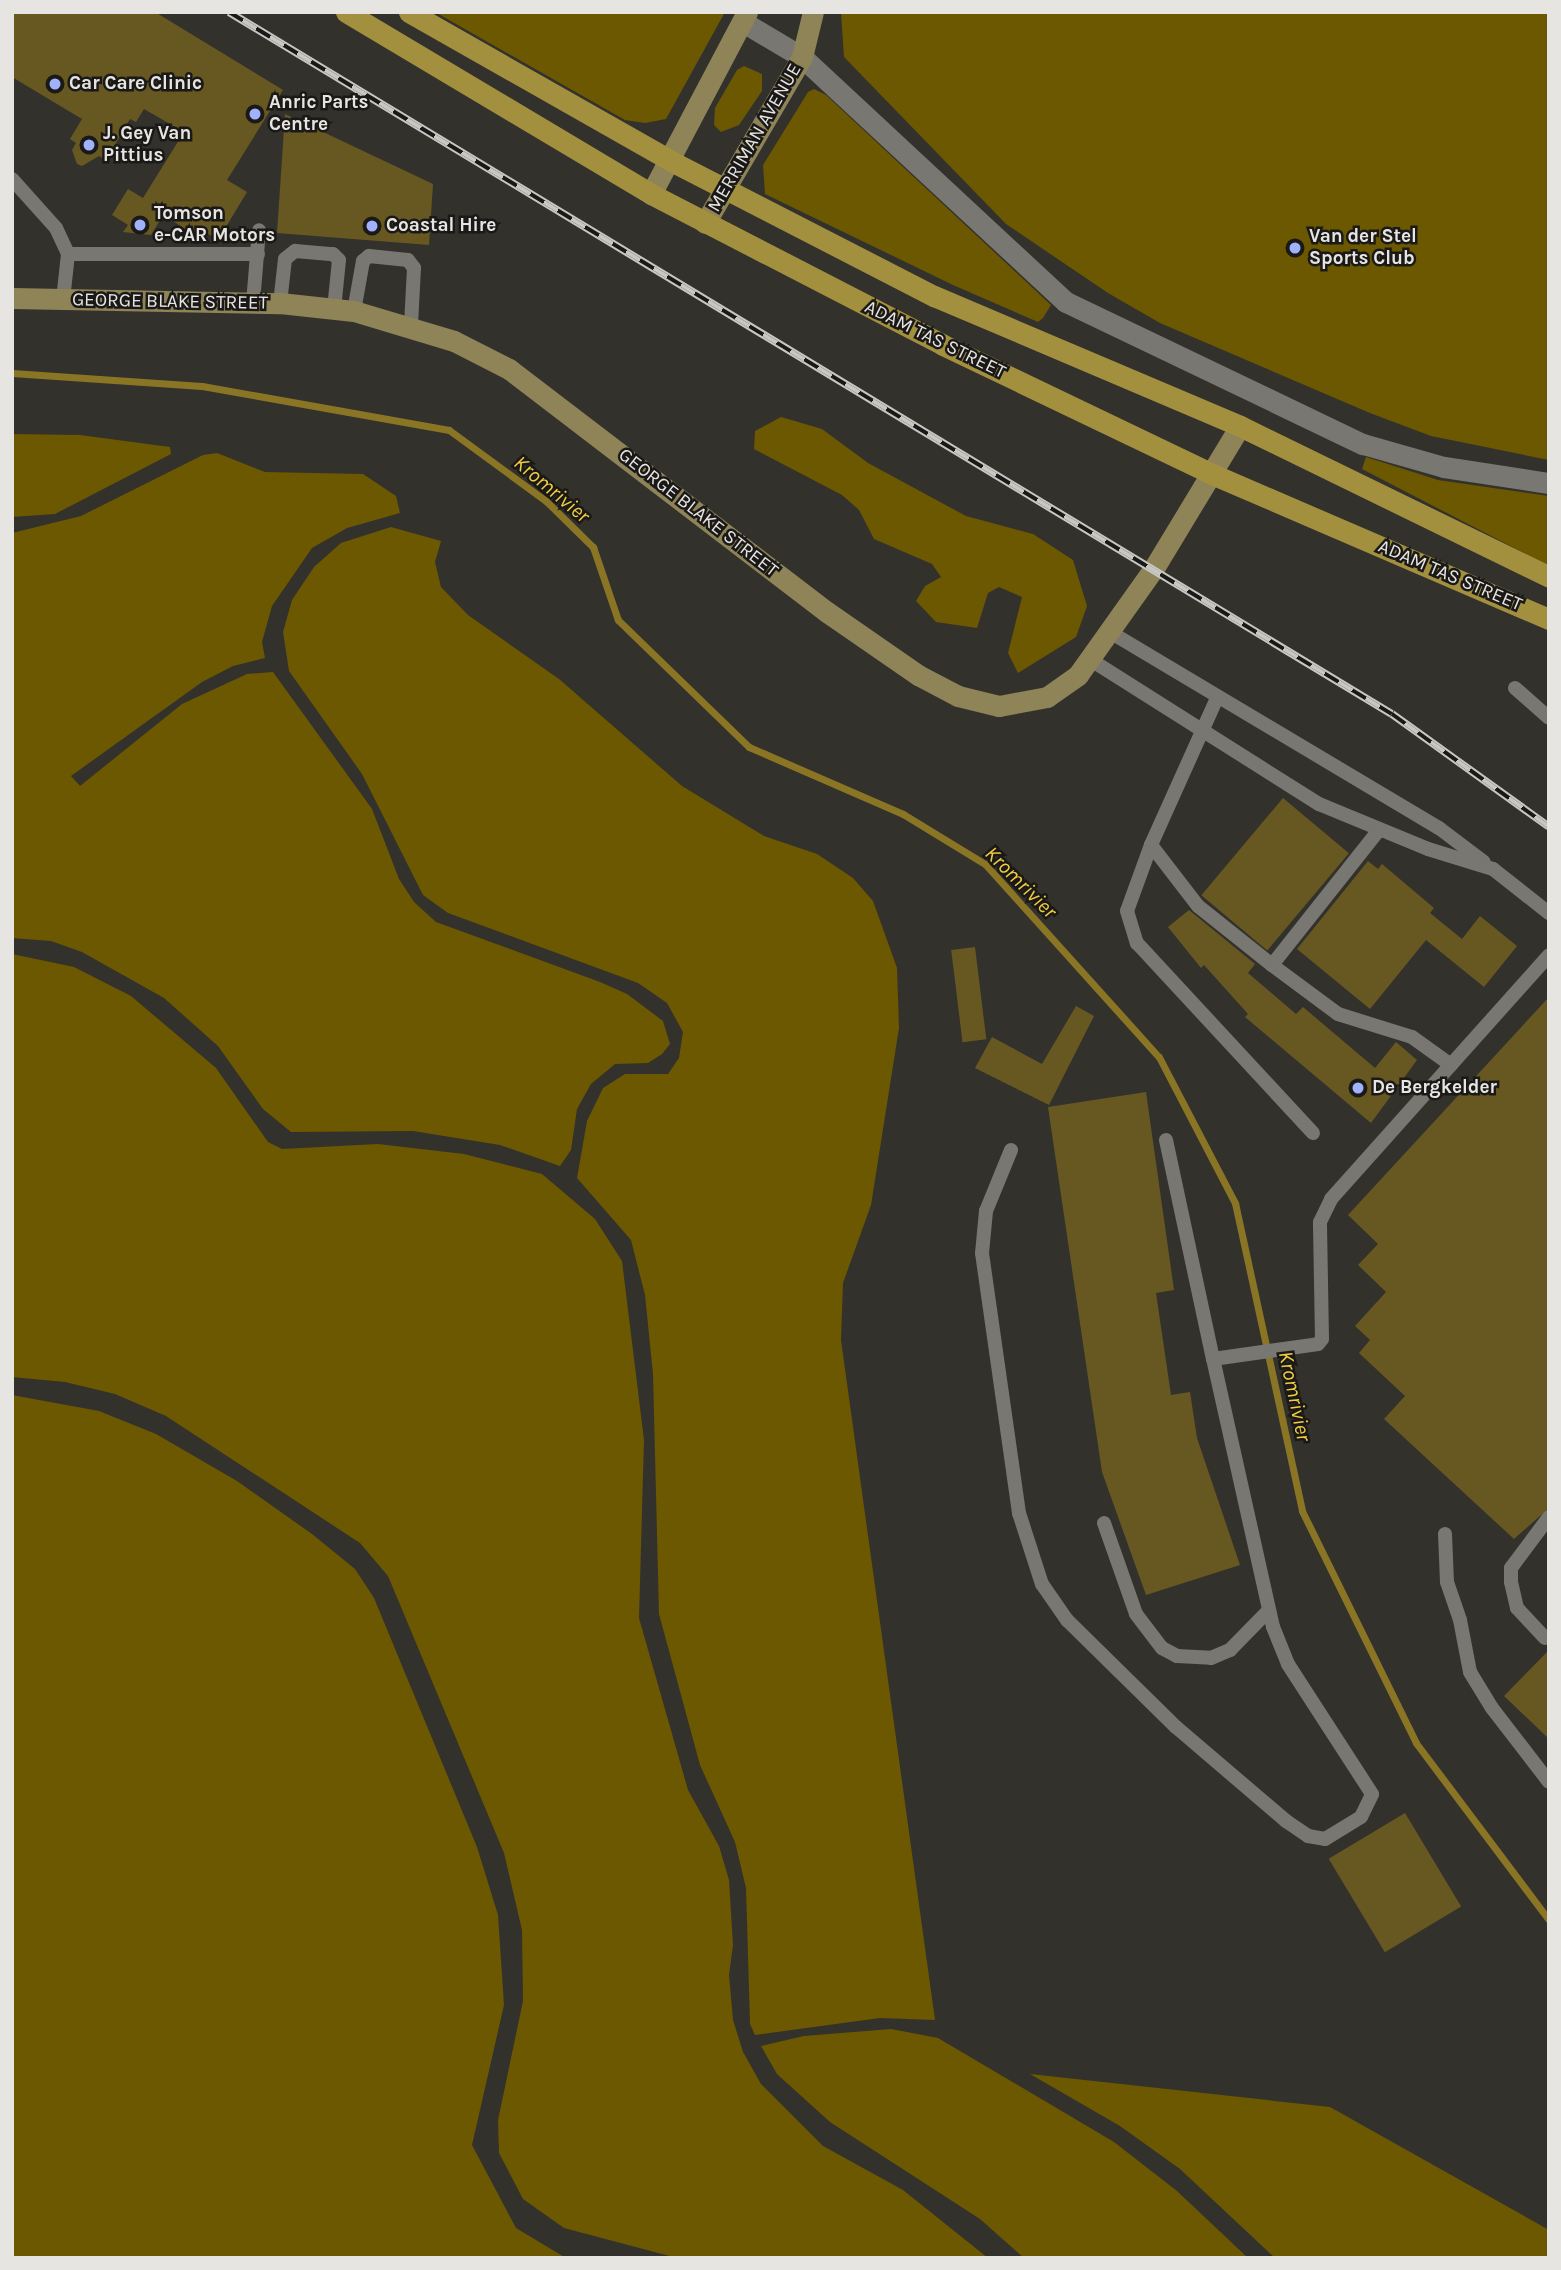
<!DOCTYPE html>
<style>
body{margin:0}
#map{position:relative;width:1561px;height:2270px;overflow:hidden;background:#33312c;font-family:Karla,sans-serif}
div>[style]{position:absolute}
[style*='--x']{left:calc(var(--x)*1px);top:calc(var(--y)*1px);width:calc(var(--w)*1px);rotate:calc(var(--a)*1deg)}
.green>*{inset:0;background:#6c5801}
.stream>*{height:7px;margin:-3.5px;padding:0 3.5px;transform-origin:3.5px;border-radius:3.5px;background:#8a7525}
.building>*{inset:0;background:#675821;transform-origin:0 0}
.lane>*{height:14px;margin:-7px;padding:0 7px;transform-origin:7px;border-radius:7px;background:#787771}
.street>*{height:21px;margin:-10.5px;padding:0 10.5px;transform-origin:10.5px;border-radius:10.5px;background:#787771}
.secondary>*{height:21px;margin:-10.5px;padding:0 10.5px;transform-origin:10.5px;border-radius:10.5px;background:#8e8458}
.primary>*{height:21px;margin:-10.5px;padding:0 10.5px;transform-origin:10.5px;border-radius:10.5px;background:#a3903f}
.rail>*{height:8px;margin-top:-4px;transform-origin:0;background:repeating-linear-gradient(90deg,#1a1917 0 16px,#c8c7c3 0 32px);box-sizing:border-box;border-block:2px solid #c8c7c3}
.dots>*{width:19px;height:19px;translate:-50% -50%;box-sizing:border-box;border:4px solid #1a1917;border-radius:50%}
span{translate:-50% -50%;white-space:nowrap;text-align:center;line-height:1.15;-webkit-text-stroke:5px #1a1917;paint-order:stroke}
.poi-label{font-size:19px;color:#e6e5e2;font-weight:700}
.left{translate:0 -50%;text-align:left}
.street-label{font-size:19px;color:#e6e5e2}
.water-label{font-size:21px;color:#f1cc40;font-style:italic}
.frame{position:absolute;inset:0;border:14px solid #e6e5e2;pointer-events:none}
</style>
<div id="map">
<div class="green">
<i style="clip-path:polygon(435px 12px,725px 12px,666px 119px,645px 123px,625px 120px)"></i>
<i style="clip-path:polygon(841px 12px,1549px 12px,1549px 460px,1431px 436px,1370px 413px,1160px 323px,1108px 293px,1006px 224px,844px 57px)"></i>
<i style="clip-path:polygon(744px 66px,762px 74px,762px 91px,739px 125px,721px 132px,714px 125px,715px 108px,737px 70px)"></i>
<i style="clip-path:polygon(814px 89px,826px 95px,1051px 305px,1043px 318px,1038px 322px,953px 285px,765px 194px,763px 165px,808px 92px)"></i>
<i style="clip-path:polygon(781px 417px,822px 429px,868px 463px,966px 516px,1033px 534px,1073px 560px,1087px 606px,1076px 637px,1018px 673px,1008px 653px,1022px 597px,999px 587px,988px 593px,977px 628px,936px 622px,916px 601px,925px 586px,941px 577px,932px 564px,874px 539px,859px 510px,842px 495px,754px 449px,755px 431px)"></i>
<i style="clip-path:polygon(12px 434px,80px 435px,170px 447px,171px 454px,55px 514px,12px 517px)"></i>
<i style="clip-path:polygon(217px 453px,265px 472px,363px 474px,396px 496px,400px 513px,347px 528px,312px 548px,272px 606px,262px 642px,265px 658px,233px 666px,202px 682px,71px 776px,80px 786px,182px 704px,247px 674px,273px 672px,372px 809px,399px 879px,414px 902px,436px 922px,600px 982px,627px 994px,663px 1021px,670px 1044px,662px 1054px,648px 1063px,615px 1064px,591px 1084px,577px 1109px,571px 1150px,560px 1166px,500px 1145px,413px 1131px,291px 1132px,263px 1109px,218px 1046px,164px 998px,82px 952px,51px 941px,12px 938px,12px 533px,81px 516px,203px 455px)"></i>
<i style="clip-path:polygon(1366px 457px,1438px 480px,1549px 496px,1549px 566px,1362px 469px)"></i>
<i style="clip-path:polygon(391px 527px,441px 541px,435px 562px,441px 587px,468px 615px,559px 679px,682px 786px,764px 836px,817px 854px,853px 878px,873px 901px,897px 968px,899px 1028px,871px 1205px,843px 1283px,841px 1340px,935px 2020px,880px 2018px,755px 2035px,750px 2024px,746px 1888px,735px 1842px,700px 1765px,659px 1614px,653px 1374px,645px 1295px,631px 1240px,577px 1178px,587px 1121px,603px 1088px,625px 1074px,668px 1074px,679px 1058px,683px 1032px,667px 1003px,638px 983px,448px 913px,423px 895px,362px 774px,289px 671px,283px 632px,292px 600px,314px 567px,341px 543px)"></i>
<i style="clip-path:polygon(12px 954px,74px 967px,131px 996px,216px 1068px,268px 1142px,282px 1149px,378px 1144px,464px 1154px,542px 1174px,595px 1219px,622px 1261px,644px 1440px,639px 1618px,688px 1790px,719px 1846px,729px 1880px,733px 1945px,729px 1975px,733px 2020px,743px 2052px,761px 2084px,823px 2146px,903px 2190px,988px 2258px,677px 2258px,564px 2228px,523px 2199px,499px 2153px,498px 2120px,523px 2001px,522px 1930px,504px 1853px,388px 1576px,360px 1543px,166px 1416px,115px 1394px,65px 1382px,12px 1377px)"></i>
<i style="clip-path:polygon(12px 1395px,99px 1411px,156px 1434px,237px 1481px,312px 1534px,355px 1569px,374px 1598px,477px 1847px,498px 1915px,504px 2005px,472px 2145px,516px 2228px,566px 2258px,12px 2258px)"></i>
<i style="clip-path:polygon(891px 2029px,938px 2038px,1114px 2142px,1177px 2191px,1248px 2258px,1024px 2258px,980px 2219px,830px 2122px,777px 2074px,761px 2046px,804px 2036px)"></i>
<i style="clip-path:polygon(1030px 2074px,1330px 2107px,1549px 2230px,1549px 2258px,1275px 2258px,1180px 2169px,1120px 2126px)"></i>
</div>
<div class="stream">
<i style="--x:12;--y:373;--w:190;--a:3.9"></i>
<i style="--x:202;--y:386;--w:251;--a:10.1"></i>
<i style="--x:449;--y:430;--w:120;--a:36.2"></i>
<i style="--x:546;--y:501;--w:66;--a:44.4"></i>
<i style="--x:593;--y:547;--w:77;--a:71.1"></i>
<i style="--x:618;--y:620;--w:182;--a:44.1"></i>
<i style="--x:749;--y:747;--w:168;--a:23.5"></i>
<i style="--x:903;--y:814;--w:96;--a:31.4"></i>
<i style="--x:985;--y:864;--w:260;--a:48"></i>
<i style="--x:1159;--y:1057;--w:165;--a:62.5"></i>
<i style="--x:1235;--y:1203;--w:315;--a:77.7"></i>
<i style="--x:1302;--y:1511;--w:258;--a:63.8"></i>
<i style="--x:1416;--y:1743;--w:221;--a:53.1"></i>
</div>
<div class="building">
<i style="clip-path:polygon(12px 12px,155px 12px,283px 90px,227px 180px,247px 192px,218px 240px,199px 228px,195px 235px,163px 215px,151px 235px,123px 232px,128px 225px,112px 215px,128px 189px,143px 198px,184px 132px,144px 109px,136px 122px,130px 119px,106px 160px,99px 156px,82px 166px,77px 164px,72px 150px,76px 143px,70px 139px,82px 119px,12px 77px)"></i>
<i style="clip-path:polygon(285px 114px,433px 184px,429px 245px,277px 233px)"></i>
<i style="left:1283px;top:798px;width:86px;height:127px;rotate:40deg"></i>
<i style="clip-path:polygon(1368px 861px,1378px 869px,1382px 864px,1434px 908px,1430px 913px,1462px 939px,1480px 916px,1517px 946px,1484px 987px,1426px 940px,1370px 1009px,1297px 949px)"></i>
<i style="clip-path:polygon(1189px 910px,1255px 964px,1248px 973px,1296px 1014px,1303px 1007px,1375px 1068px,1396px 1042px,1417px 1060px,1371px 1123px,1245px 1017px,1248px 1014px,1204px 965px,1201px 968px,1168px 927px)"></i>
<i style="left:975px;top:947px;width:93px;height:24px;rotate:83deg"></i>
<i style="clip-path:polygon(1549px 997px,1549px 1508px,1514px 1539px,1384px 1419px,1405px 1396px,1359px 1353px,1370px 1340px,1355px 1326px,1386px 1292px,1358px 1265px,1378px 1244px,1348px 1215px)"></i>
<i style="clip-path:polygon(1076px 1006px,1094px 1016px,1049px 1105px,975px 1068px,992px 1037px,1042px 1064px)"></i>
<i style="clip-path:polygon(1146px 1092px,1174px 1290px,1156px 1293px,1171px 1395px,1190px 1392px,1197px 1438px,1240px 1565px,1146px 1595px,1102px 1472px,1048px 1107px)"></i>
<i style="clip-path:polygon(1549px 1650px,1549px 1739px,1504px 1696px)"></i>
<i style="left:1405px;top:1813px;width:109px;height:89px;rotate:59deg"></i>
</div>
<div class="lane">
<i style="--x:12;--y:179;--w:66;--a:48.1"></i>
<i style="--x:56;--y:228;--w:29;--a:65"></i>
<i style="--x:68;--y:254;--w:46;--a:96.2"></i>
<i style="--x:68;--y:254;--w:190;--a:0"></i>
<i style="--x:253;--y:303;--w:73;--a:-85.3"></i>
<i style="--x:280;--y:303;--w:44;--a:-83.5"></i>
<i style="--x:285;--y:259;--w:13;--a:-39"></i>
<i style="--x:295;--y:251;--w:38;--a:5"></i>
<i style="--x:333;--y:254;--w:8;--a:45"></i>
<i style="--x:339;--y:260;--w:49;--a:95.8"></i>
<i style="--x:354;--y:311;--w:51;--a:-79.8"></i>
<i style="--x:363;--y:261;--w:8;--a:-40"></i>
<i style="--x:369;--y:256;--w:39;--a:6"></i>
<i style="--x:408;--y:260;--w:10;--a:53"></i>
<i style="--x:414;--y:268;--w:58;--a:93"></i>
<i style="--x:1110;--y:632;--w:383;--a:30.8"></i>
<i style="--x:1439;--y:828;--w:56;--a:37.1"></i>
<i style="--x:1091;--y:660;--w:270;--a:32.3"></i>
<i style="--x:1319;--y:804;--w:118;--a:22.4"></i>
<i style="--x:1428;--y:849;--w:68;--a:17.1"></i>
<i style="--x:1493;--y:869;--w:71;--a:38.2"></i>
<i style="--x:1515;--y:688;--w:45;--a:41.4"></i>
<i style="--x:1217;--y:698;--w:161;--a:114.2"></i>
<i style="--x:1151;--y:845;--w:77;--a:52.4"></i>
<i style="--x:1198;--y:906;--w:95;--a:38.6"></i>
<i style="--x:1272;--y:965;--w:82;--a:36.6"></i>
<i style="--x:1338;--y:1014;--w:77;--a:17.3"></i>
<i style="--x:1412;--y:1037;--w:48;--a:35.7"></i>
<i style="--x:1151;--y:845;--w:70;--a:110"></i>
<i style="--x:1127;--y:911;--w:34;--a:73"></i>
<i style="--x:1137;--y:943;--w:259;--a:47.2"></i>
<i style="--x:1272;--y:965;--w:172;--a:-51.6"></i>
<i style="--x:1166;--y:1140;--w:224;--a:77.9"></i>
<i style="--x:1011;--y:1150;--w:66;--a:112.3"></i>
<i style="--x:986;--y:1211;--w:42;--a:95.4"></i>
<i style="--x:982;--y:1253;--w:263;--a:81.9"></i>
<i style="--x:1019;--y:1513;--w:75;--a:72.1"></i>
<i style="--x:1042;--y:1584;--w:44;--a:55.2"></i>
<i style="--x:1067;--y:1620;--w:153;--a:44.5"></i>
<i style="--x:1176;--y:1727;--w:145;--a:40.5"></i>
<i style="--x:1286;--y:1821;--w:27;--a:34"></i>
<i style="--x:1308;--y:1836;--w:17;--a:10"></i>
<i style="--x:1325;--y:1839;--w:42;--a:-31.4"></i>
<i style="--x:1361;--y:1817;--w:25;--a:-64"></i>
<i style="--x:1372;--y:1794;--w:155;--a:-122.9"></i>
<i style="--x:1288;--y:1664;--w:40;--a:-112"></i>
<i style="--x:1273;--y:1627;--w:275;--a:-102.6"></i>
<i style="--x:1213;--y:1359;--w:106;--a:-8.1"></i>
<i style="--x:1318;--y:1344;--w:6;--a:-51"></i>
<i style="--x:1322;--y:1339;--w:117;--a:-91"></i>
<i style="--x:1320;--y:1222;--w:25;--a:-64"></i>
<i style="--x:1331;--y:1199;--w:327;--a:-48.2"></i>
<i style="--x:1104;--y:1523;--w:96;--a:70.6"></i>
<i style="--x:1136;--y:1614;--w:43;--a:52.6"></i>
<i style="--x:1162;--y:1648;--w:17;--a:28"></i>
<i style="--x:1177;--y:1656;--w:34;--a:3"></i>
<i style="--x:1211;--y:1658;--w:21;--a:-23"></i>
<i style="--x:1230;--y:1650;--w:54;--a:-45.7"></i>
<i style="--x:1445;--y:1534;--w:48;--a:87.6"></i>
<i style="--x:1447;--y:1582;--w:40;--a:71.1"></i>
<i style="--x:1460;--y:1620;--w:53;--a:79.1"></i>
<i style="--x:1470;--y:1672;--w:42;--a:58.6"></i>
<i style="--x:1492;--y:1708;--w:93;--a:52.4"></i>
<i style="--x:1545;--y:1638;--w:41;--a:-133"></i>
<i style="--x:1517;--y:1608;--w:27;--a:-103"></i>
<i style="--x:1511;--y:1582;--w:14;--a:-90"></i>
<i style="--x:1511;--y:1568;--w:64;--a:-53.3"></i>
</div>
<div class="street">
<i style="--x:743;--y:22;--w:69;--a:30.7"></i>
<i style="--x:802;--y:57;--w:360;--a:42.9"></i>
<i style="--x:1066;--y:302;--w:329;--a:25.6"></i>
<i style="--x:1363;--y:444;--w:84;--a:15.9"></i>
<i style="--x:1444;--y:467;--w:106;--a:8.7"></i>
</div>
<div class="secondary">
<i style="--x:651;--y:194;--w:206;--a:-62.2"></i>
<i style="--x:705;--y:223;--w:192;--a:-59.7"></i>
<i style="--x:802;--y:57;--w:46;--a:-76.3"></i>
<i style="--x:12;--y:298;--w:268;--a:1.1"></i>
<i style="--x:280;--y:303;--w:74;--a:6.2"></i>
<i style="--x:354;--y:311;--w:104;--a:16.7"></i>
<i style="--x:454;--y:341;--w:62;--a:27"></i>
<i style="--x:509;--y:369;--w:400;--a:37.4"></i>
<i style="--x:827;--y:612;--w:111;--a:34.7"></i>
<i style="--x:918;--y:675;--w:45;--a:27.7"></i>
<i style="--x:958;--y:696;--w:42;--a:13.7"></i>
<i style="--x:999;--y:706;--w:49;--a:-10.6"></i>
<i style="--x:1047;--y:697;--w:38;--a:-35"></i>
<i style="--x:1078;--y:675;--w:131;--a:-54.6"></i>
<i style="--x:1154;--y:568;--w:166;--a:-58.8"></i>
</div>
<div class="primary">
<i style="--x:346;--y:12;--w:355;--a:30.8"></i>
<i style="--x:651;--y:194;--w:329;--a:27.3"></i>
<i style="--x:943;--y:345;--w:298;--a:25.6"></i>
<i style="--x:1212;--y:474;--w:367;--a:23.3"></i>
<i style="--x:409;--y:12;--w:301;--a:29.6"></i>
<i style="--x:671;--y:161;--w:296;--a:27.2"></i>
<i style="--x:934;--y:296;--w:332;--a:23"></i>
<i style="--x:1240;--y:426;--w:344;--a:26"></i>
</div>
<div class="rail">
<i style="--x:229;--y:12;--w:1358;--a:31.12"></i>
<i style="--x:1392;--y:714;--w:193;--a:35.7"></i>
</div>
<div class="dots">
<i style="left:55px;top:84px;background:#a1b2fd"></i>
<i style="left:255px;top:114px;background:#a1b2fd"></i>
<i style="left:89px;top:145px;background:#a1b2fd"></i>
<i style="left:140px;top:225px;background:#a1b2fd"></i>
<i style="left:372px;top:226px;background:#a1b2fd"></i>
<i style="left:1295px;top:248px;background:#a1b2fd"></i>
<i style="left:1358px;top:1088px;background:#a1b2fd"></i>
</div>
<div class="poi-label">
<span class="left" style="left:69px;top:84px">Car Care Clinic</span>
<span class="left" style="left:269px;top:114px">Anric Parts<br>Centre</span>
<span class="left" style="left:103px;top:145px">J. Gey Van<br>Pittius</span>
<span class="left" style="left:154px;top:225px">Tomson<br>e-CAR Motors</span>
<span class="left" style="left:386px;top:226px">Coastal Hire</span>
<span class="left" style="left:1309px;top:248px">Van der Stel<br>Sports Club</span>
<span class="left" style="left:1372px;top:1088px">De Bergkelder</span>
</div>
<div class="street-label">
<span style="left:755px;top:138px;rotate:-60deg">MERRIMAN AVENUE</span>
<span style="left:170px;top:302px;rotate:1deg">GEORGE BLAKE STREET</span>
<span style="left:935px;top:340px;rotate:26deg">ADAM TAS STREET</span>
<span style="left:698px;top:513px;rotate:38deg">GEORGE BLAKE STREET</span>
<span style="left:1450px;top:576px;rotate:23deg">ADAM TAS STREET</span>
</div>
<div class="water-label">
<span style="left:552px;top:489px;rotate:40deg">Kromrivier</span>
<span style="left:1021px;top:882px;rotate:45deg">Kromrivier</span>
<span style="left:1295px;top:1396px;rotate:78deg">Kromrivier</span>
</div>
<div class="frame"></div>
</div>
